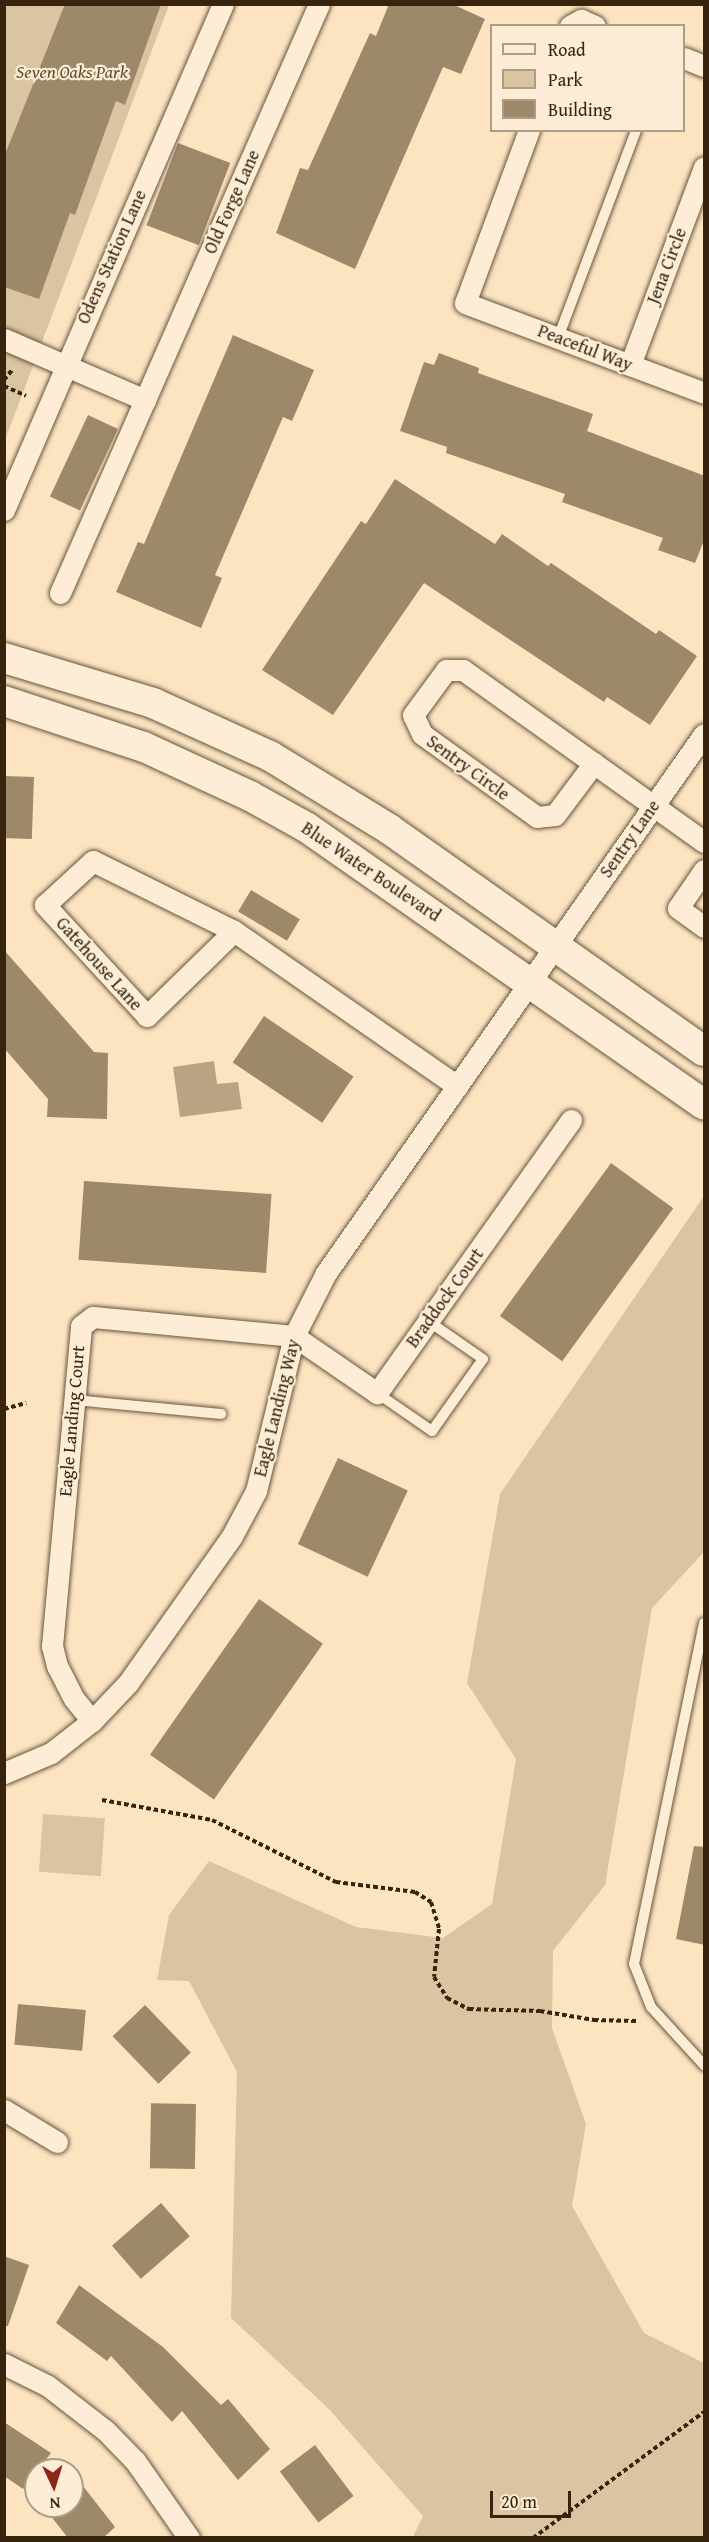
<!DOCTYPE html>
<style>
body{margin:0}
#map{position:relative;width:709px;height:2542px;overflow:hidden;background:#fce4c1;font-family:"Gentium Book Plus",serif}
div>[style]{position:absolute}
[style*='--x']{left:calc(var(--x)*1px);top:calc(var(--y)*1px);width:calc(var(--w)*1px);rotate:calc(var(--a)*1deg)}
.green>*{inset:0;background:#dac4a2;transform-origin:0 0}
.water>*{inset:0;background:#b9a383}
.building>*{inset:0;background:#9d886a;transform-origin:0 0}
.path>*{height:4px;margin-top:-2px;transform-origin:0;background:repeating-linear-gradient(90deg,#36250c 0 4.5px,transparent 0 7.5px)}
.roads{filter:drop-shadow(0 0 2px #685539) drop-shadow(0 0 2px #685539)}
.lane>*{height:10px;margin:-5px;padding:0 5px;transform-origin:5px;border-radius:5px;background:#fdedd7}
.street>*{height:21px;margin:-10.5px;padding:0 10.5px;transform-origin:10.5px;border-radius:10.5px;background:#fdedd7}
.secondary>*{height:30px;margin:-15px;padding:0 15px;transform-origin:15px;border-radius:15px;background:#fdedd7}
span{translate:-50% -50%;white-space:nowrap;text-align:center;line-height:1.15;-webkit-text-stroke:4.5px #fdedd7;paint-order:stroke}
.park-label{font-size:18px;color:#5f4d32;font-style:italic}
.street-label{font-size:18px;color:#36250c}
.frame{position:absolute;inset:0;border:6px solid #36250c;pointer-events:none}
.legend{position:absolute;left:490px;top:24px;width:195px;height:108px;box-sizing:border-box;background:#fdedd7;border:2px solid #ad9d86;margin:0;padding:8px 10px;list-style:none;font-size:18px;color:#36250c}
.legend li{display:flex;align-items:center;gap:12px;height:30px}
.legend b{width:30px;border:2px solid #ad9d86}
.north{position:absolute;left:24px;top:2458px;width:60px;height:60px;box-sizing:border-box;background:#fdedd7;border:2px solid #ad9d86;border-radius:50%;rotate:176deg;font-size:16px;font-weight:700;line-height:24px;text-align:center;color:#36250c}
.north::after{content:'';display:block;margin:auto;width:21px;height:27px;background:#8f2418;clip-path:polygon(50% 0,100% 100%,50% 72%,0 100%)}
.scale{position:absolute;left:490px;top:2491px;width:81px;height:27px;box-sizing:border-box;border:3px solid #36250c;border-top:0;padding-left:8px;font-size:18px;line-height:21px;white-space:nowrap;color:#36250c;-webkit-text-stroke:4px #fdedd7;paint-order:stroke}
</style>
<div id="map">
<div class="green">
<i style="clip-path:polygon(5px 5px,169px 5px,5px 440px)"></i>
<i style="clip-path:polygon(704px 1196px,704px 1552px,652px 1608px,605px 1885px,553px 1951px,552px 2028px,586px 2124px,572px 2206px,644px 2333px,704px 2363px,704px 2537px,413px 2537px,423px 2516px,329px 2409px,231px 2318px,237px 2072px,189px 1981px,157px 1980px,169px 1915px,209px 1861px,356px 1927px,443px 1938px,492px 1904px,516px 1759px,467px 1683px,500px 1494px)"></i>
<i style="left:43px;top:1814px;width:62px;height:58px;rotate:4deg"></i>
</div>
<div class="water">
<i style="clip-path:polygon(214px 1061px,217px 1084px,238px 1082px,242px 1109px,180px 1117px,173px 1067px)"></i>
</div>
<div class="building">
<i style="clip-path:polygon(65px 4px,161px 4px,125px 105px,116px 101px,75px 215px,70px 213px,39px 299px,4px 287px,4px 157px)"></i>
<i style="clip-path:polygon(389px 4px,452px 4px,485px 19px,461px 74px,443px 67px,355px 269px,276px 233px,300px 168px,308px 170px,370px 33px,376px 36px)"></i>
<i style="left:178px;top:143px;width:56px;height:88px;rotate:21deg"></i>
<i style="clip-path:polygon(233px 335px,314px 370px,292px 421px,283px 417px,215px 575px,222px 578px,201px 628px,116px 592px,138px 542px,144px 544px)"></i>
<i style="clip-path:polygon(439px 353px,479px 368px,478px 373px,593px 414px,587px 431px,705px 476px,705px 538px,695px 563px,658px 550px,663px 538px,562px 502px,565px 494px,446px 453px,447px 447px,400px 431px,424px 362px,434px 365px)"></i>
<i style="left:88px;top:415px;width:33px;height:90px;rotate:25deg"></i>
<i style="clip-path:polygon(395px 479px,495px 544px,502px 534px,548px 566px,551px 563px,656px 634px,659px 630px,697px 656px,650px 725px,607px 697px,604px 702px,424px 583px,333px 715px,262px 670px,361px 521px,366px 524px)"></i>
<i style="left:4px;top:776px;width:30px;height:62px;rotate:2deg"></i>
<i style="left:251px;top:890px;width:57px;height:25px;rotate:31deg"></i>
<i style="clip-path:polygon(4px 950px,94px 1052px,108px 1053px,107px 1119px,47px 1117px,48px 1099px,4px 1048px)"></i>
<i style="left:264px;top:1016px;width:108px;height:56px;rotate:34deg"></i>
<i style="left:611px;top:1163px;width:77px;height:189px;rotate:36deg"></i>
<i style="left:84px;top:1181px;width:188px;height:79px;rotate:4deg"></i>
<i style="left:338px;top:1458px;width:77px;height:95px;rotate:25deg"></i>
<i style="left:259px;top:1599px;width:78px;height:190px;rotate:35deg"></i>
<i style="clip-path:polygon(694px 1846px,705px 1847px,705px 1945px,676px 1939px)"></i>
<i style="left:18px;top:2004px;width:68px;height:41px;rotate:5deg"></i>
<i style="left:145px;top:2005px;width:66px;height:45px;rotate:46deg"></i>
<i style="left:196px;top:2104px;width:65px;height:45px;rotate:91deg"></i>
<i style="left:161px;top:2203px;width:44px;height:65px;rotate:49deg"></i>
<i style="clip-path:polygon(4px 2256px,29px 2265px,8px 2326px,4px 2326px)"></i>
<i style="clip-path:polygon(79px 2285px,163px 2347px,221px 2405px,228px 2399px,270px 2449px,238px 2480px,182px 2411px,172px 2422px,111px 2356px,107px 2361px,56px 2323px)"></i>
<i style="clip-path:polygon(4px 2422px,51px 2453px,23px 2489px,4px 2476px)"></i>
<i style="left:315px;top:2445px;width:64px;height:44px;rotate:53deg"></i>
<i style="clip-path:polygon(72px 2472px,115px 2527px,103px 2538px,68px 2538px,43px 2506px,72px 2506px)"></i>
</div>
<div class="path">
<i style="--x:4;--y:380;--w:14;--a:-51"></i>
<i style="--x:4;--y:386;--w:24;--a:24"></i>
<i style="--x:4;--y:1409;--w:23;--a:-15"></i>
<i style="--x:102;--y:1800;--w:112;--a:10.3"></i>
<i style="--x:212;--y:1820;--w:139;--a:26.6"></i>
<i style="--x:336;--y:1882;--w:80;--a:7.2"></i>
<i style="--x:415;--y:1892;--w:19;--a:32"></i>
<i style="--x:431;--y:1902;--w:28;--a:73"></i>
<i style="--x:439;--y:1929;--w:48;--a:95.9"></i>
<i style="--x:434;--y:1977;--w:25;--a:58"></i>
<i style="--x:447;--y:1998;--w:25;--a:27"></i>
<i style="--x:469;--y:2009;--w:71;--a:1.6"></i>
<i style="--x:540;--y:2011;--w:55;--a:9.5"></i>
<i style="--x:594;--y:2020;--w:42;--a:1.4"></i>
<i style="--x:533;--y:2538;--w:212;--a:-36.4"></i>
</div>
<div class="roads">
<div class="lane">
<i style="--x:558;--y:338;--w:222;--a:-69.4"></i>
<i style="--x:377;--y:1393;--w:67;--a:34.6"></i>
<i style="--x:432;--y:1431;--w:88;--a:-54.7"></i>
<i style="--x:483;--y:1359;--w:67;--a:-145.4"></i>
<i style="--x:74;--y:1400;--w:148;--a:5.4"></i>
<i style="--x:704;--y:1623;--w:348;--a:101.6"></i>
<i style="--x:634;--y:1964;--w:46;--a:68.4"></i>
<i style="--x:651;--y:2007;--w:79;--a:47.6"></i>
</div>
<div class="street">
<i style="--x:570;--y:26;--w:13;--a:-29"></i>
<i style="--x:581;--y:20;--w:15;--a:23"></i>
<i style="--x:684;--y:58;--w:22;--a:22"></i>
<i style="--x:529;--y:130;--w:184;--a:110.3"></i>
<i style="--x:465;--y:303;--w:255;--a:20.6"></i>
<i style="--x:4;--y:339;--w:154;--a:23.4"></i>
<i style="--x:630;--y:365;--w:211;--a:-69.5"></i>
<i style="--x:4;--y:510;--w:551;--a:-66.6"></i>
<i style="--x:60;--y:593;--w:643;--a:-66.26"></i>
<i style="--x:594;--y:763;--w:65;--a:126.9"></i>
<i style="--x:555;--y:815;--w:18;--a:174"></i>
<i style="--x:537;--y:817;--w:142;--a:-144.2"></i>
<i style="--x:422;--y:734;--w:21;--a:-115"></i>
<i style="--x:413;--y:715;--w:56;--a:-53.7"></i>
<i style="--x:446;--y:670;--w:17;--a:0"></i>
<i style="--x:463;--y:670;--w:296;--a:35.5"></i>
<i style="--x:704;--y:870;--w:46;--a:124.4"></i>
<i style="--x:678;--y:908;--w:32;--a:36"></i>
<i style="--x:234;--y:931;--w:122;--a:135.7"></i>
<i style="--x:147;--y:1016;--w:151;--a:-132.6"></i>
<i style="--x:45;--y:905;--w:65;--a:-42.5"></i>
<i style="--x:93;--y:861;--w:157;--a:26.4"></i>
<i style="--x:234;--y:931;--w:272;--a:34.8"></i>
<i style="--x:92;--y:1721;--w:28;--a:-129"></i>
<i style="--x:74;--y:1699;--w:37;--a:-117"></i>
<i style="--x:57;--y:1666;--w:21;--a:-104"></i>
<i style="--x:52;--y:1646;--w:321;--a:-84.8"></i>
<i style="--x:81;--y:1326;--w:15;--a:-37"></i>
<i style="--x:93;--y:1317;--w:202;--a:5.4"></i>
<i style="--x:294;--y:1336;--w:101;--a:34.5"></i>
<i style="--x:377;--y:1393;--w:335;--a:-54.6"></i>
<i style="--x:4;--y:1773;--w:51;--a:-23.1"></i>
<i style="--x:51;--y:1753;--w:52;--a:-38"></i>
<i style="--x:92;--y:1721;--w:52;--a:-46.5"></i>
<i style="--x:128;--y:1683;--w:180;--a:-54.7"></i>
<i style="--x:232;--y:1536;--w:51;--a:-61.9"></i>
<i style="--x:256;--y:1491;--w:160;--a:-76.2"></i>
<i style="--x:294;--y:1336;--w:71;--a:-63.1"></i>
<i style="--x:326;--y:1273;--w:658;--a:-54.96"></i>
<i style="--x:4;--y:2110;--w:62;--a:31.1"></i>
<i style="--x:4;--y:2364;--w:49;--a:26.6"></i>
<i style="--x:48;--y:2386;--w:73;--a:37.8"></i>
<i style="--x:106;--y:2431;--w:43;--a:45.9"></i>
<i style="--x:136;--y:2462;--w:93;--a:55.1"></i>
</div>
<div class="secondary">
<i style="--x:4;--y:658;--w:156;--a:16.8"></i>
<i style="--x:153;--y:703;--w:128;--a:24.4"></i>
<i style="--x:270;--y:756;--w:140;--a:31.5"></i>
<i style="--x:389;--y:829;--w:385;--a:35.2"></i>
<i style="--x:4;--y:701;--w:147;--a:18.2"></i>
<i style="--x:144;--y:747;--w:117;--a:24.8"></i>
<i style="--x:250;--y:796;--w:64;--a:29"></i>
<i style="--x:306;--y:827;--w:485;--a:34.9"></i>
</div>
</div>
<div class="park-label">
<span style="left:72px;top:72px">Seven Oaks Park</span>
</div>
<div class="street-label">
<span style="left:232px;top:202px;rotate:-66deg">Old Forge Lane</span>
<span style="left:112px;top:257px;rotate:-66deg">Odens Station Lane</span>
<span style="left:667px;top:266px;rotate:-69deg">Jena Circle</span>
<span style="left:585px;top:348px;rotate:21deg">Peaceful Way</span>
<span style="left:468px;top:768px;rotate:36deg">Sentry Circle</span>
<span style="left:630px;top:839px;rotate:-55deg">Sentry Lane</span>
<span style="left:371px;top:872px;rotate:34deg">Blue Water Boulevard</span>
<span style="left:99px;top:964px;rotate:48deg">Gatehouse Lane</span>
<span style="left:445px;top:1298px;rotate:-54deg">Braddock Court</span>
<span style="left:277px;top:1408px;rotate:-76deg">Eagle Landing Way</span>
<span style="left:72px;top:1421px;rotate:-85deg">Eagle Landing Court</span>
</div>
<div class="frame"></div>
<ul class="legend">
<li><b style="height:8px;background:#fdedd7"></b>Road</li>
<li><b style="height:16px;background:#dac4a2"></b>Park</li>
<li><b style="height:16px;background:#9d886a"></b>Building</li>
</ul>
<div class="north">N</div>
<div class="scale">20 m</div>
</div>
